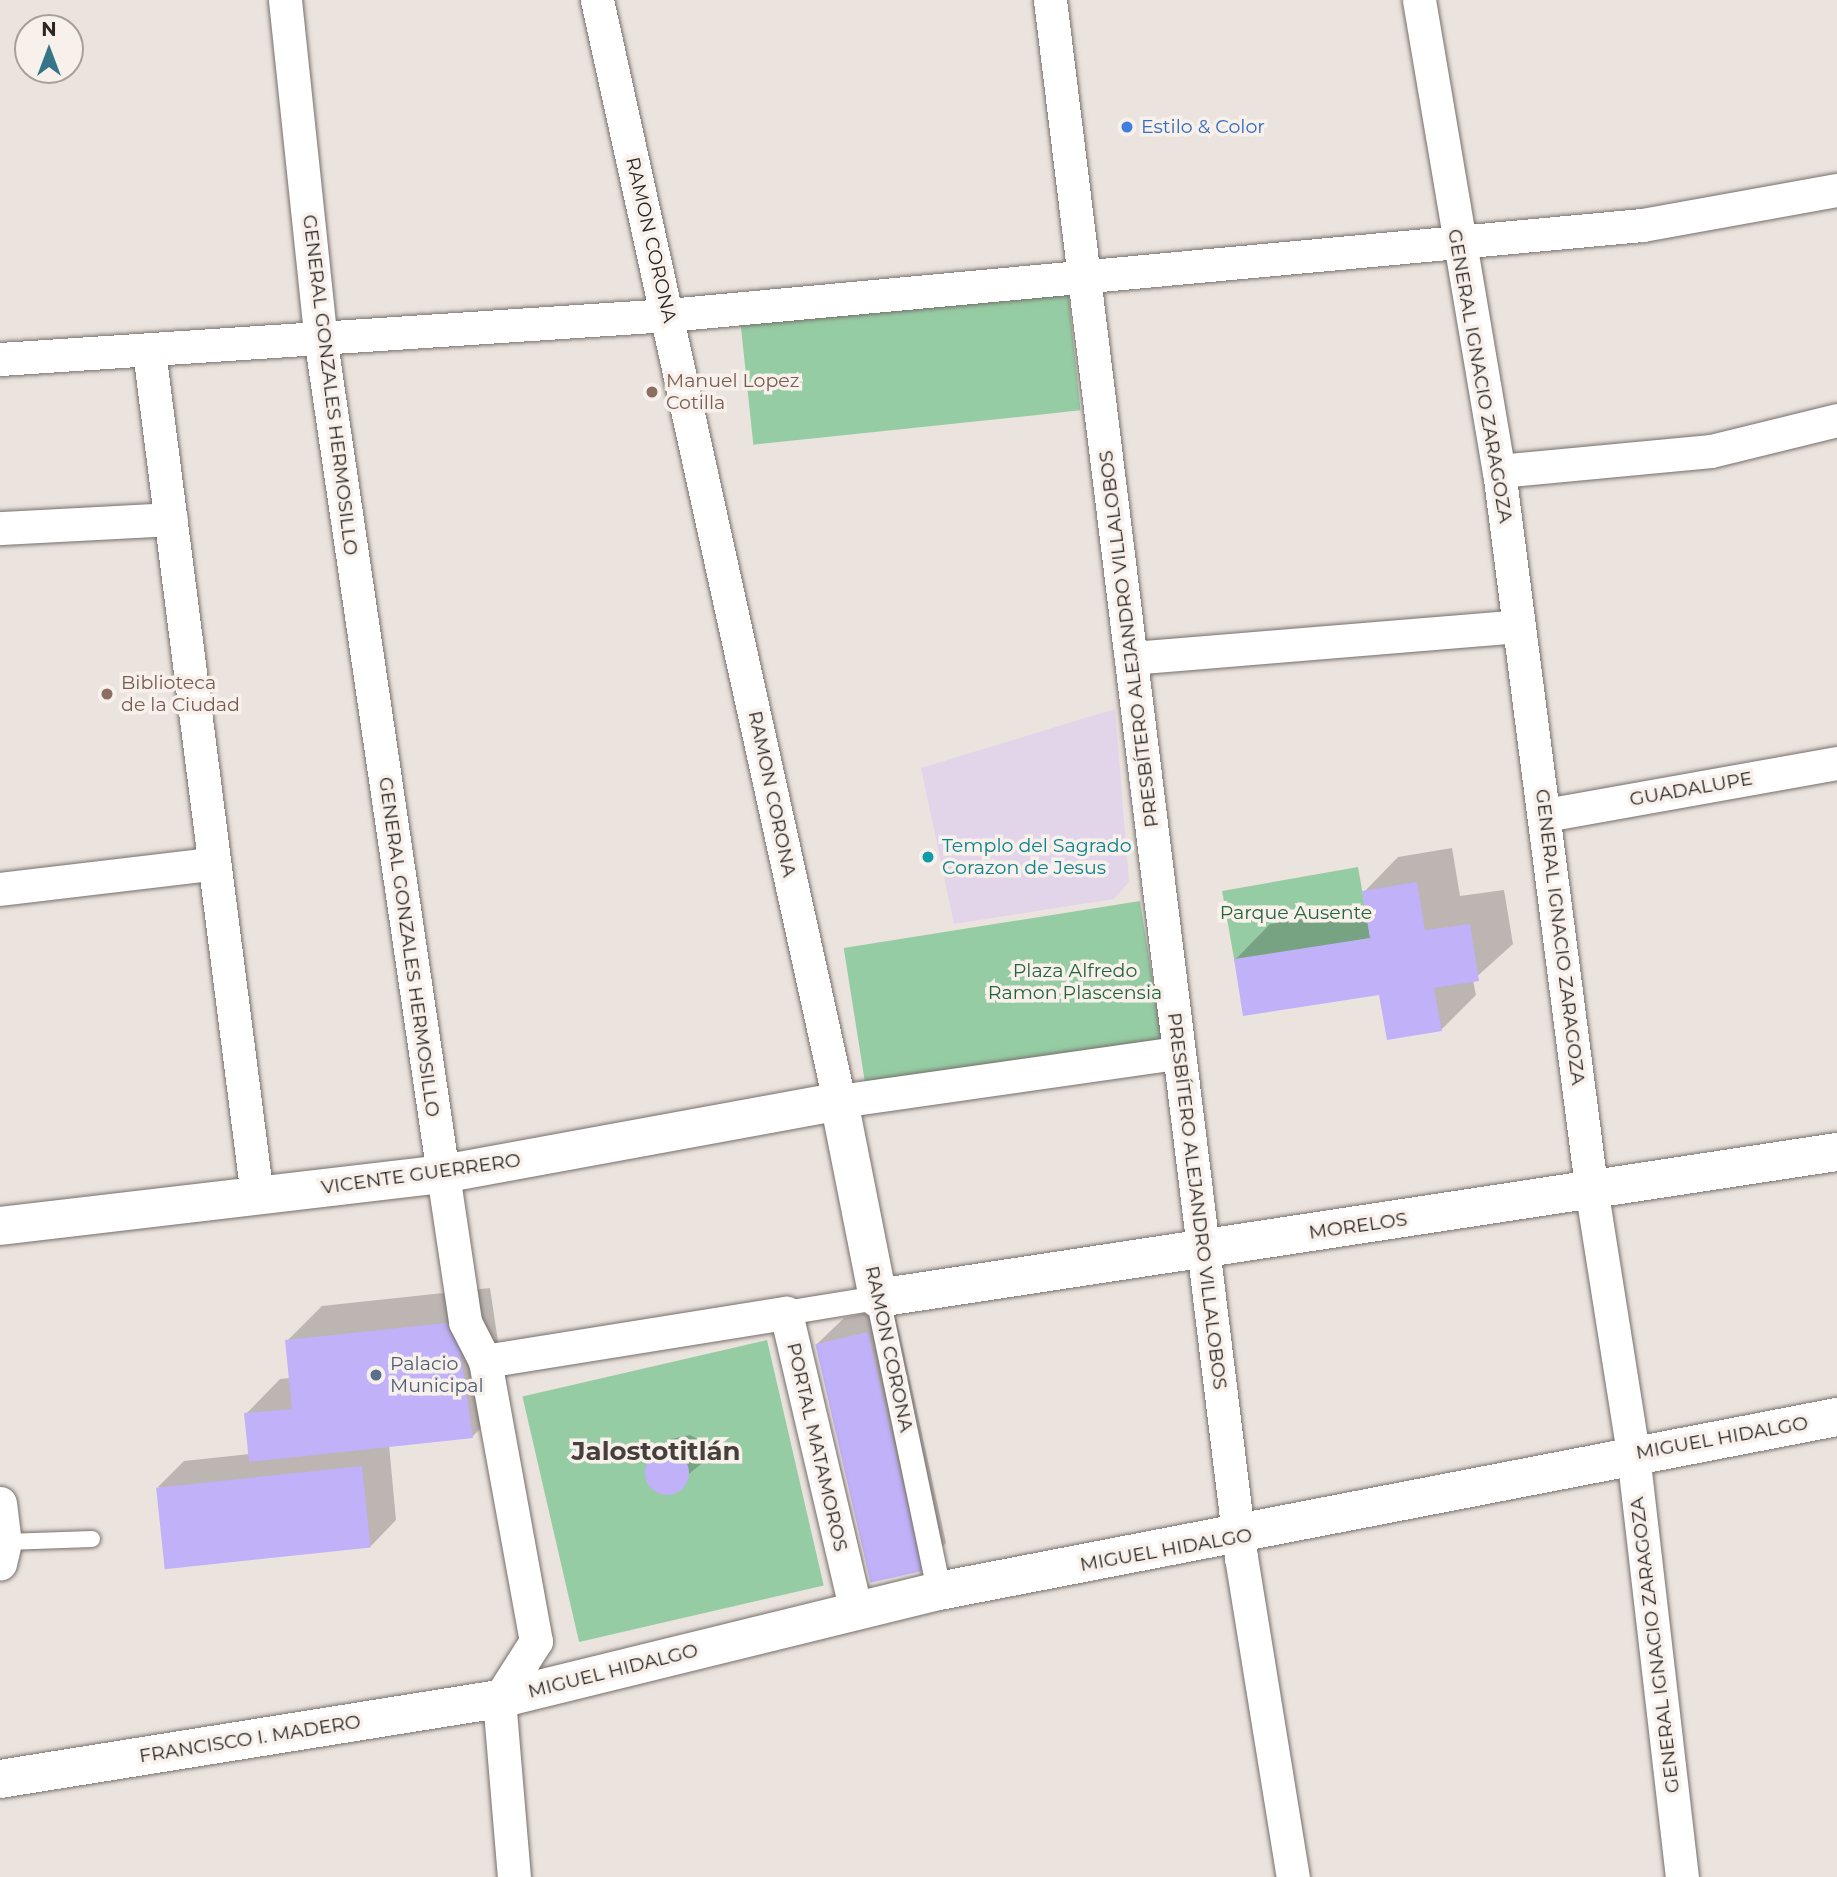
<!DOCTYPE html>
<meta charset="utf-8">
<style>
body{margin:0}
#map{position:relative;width:1837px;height:1877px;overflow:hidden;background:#ebe3de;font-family:Montserrat,sans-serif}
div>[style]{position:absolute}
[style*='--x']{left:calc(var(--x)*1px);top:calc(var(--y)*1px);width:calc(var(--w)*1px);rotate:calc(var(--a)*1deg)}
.commercial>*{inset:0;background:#e2d5e9}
.green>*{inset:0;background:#96cca4;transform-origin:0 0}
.shadow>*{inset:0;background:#0003}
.building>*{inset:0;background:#c0b1f8;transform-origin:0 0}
.round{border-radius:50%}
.roads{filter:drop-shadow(0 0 2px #766f6b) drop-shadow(0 0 2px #766f6b)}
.service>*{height:16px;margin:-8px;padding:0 8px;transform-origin:8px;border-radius:8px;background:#fff}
.pedestrian>*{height:24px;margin:-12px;padding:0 12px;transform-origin:12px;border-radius:12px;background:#fff}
.minor>*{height:33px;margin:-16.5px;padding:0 16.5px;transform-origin:16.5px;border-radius:16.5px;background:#fff}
.tertiary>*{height:38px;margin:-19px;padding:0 19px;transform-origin:19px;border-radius:19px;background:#fff}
.dots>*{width:19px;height:19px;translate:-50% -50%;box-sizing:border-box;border:4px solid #f8f0eb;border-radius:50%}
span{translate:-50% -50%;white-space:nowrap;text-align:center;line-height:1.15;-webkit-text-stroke:7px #f8f0eb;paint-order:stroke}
.shop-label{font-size:19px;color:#366cbe}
.left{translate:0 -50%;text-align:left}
.street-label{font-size:19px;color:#2a2725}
.education-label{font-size:19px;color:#785e54}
.culture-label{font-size:19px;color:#0d838f}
.park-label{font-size:19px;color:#24653c}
.service-label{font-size:19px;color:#4e5e75}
.district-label{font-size:26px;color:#46403c;font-weight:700}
.north{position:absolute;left:14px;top:14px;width:70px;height:70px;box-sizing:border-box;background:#f8f0eb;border:2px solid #a6a09c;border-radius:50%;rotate:0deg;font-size:19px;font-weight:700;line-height:28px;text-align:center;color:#2a2725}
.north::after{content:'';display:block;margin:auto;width:24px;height:32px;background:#357589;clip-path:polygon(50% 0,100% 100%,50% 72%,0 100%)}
</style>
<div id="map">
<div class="commercial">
<i style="clip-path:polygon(1115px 709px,1129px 882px,1114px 899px,954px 924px,921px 768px)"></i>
</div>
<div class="green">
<i style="left:1068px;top:291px;width:120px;height:329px;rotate:84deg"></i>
<i style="left:1358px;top:867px;width:72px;height:138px;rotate:80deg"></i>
<i style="left:1140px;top:901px;width:141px;height:300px;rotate:81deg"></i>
<i style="left:767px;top:1340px;width:252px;height:251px;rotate:77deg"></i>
</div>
<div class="shadow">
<i style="clip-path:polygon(1452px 848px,1460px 896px,1504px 890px,1513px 944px,1473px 980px,1476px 995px,1441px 1030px,1380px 993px,1236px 959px,1270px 924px,1367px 909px,1364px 892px,1398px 857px)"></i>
<i style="clip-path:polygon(490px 1288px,507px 1402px,472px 1437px,389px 1445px,396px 1520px,370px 1547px,158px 1487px,184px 1461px,250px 1454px,246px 1414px,280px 1379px,291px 1378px,287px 1341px,322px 1306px)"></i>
<i style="clip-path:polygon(894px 1307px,946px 1543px,920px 1570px,817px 1344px,844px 1318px)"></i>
<i style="clip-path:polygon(690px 1435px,701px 1441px,705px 1461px,665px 1493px,648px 1482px,647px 1469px,671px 1439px)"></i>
</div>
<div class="building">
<i style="clip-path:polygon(1417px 882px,1425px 930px,1470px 924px,1479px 981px,1434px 988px,1442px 1031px,1387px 1040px,1379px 995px,1243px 1016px,1234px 959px,1370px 938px,1362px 891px)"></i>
<i style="clip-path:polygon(456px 1322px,473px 1438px,249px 1462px,244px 1413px,292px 1409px,285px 1340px)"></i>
<i style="left:868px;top:1332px;width:245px;height:54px;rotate:77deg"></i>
<i class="round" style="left:645px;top:1451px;width:44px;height:44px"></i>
<i style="left:362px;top:1466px;width:82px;height:207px;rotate:84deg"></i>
</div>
<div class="roads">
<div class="service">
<i style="--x:5;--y:1542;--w:87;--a:-2"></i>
</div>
<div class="pedestrian">
<i style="--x:786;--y:1313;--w:93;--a:-9.3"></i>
<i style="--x:878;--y:1298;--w:299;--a:78.2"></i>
</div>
<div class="minor">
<i style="--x:285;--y:0;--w:345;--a:84"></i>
<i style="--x:321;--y:343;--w:840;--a:81.65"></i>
<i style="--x:443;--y:1174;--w:150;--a:81.5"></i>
<i style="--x:465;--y:1322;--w:44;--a:62.9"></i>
<i style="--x:485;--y:1361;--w:285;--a:79.7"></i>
<i style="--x:536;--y:1641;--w:69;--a:122.5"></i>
<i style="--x:499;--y:1699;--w:179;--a:85.2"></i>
<i style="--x:597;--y:0;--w:1127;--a:77.6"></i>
<i style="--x:839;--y:1101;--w:342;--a:-8.1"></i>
<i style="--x:1050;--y:0;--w:1569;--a:83.01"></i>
<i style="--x:1241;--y:1557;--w:324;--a:80.8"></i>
<i style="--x:1419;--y:0;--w:478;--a:80.4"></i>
<i style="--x:1499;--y:471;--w:729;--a:82.67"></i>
<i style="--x:1592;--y:1194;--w:263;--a:81"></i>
<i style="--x:1633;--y:1454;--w:426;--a:83.4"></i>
<i style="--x:149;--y:351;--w:853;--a:82.72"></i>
<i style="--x:0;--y:359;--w:669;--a:-3.77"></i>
<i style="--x:668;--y:315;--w:978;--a:-5.28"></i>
<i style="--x:1642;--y:225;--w:198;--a:-10.2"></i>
<i style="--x:1499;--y:471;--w:213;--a:-5.4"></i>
<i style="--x:1711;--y:451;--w:130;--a:-13.8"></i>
<i style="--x:0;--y:528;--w:171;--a:-3"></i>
<i style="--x:1131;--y:658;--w:388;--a:-4.7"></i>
<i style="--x:1545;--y:815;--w:297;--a:-10.1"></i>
<i style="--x:0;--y:889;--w:211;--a:-6.8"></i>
<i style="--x:485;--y:1361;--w:305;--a:-9.1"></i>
<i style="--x:786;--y:1313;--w:306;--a:76.8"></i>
<i style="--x:0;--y:1503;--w:39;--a:83"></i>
<i style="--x:5;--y:1542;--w:22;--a:103"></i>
</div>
<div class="tertiary">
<i style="--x:0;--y:1226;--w:446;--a:-6.7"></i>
<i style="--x:443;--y:1174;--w:403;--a:-10.4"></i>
<i style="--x:839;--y:1101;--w:201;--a:78.8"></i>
<i style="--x:878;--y:1298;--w:970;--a:-8.66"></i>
<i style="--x:0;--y:1779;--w:505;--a:-9.11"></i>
<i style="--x:499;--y:1699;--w:453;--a:-13.8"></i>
<i style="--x:939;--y:1591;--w:915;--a:-10.97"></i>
</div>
</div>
<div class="dots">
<i style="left:1127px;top:127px;background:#3f7fe0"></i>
<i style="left:652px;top:392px;background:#8d6e63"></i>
<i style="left:107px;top:694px;background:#8d6e63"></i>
<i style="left:928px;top:857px;background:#0f9aa8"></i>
<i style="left:376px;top:1375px;background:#5c6f8a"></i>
</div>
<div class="shop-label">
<span class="left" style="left:1141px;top:127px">Estilo &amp; Color</span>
</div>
<div class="street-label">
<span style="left:651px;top:240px;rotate:77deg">RAMON CORONA</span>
<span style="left:1480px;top:376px;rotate:80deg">GENERAL IGNACIO ZARAGOZA</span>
<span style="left:330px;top:385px;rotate:83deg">GENERAL GONZALES HERMOSILLO</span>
<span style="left:1129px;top:639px;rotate:-97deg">PRESBÍTERO ALEJANDRO VILLALOBOS</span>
<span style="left:1691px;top:789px;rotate:-10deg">GUADALUPE</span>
<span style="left:772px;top:794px;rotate:78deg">RAMON CORONA</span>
<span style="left:1560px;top:937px;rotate:83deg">GENERAL IGNACIO ZARAGOZA</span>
<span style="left:409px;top:947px;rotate:82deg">GENERAL GONZALES HERMOSILLO</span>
<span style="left:421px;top:1174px;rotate:-8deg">VICENTE GUERRERO</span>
<span style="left:1197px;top:1201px;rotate:83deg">PRESBÍTERO ALEJANDRO VILLALOBOS</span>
<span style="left:1358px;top:1226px;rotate:-8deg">MORELOS</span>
<span style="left:889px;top:1349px;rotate:78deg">RAMON CORONA</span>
<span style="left:1722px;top:1438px;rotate:-10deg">MIGUEL HIDALGO</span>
<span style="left:817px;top:1447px;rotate:77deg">PORTAL MATAMOROS</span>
<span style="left:1166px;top:1550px;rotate:-10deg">MIGUEL HIDALGO</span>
<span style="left:1655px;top:1645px;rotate:-97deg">GENERAL IGNACIO ZARAGOZA</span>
<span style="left:613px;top:1671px;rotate:-14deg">MIGUEL HIDALGO</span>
<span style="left:250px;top:1739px;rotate:-9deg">FRANCISCO I. MADERO</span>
</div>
<div class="education-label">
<span class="left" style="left:666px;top:392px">Manuel Lopez<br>Cotilla</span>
<span class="left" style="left:121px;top:694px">Biblioteca<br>de la Ciudad</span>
</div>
<div class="culture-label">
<span class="left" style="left:942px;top:857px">Templo del Sagrado<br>Corazon de Jesus</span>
</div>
<div class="park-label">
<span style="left:1296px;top:913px">Parque Ausente</span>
<span style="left:1075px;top:982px">Plaza Alfredo<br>Ramon Plascensia</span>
</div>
<div class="service-label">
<span class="left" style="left:390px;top:1375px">Palacio<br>Municipal</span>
</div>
<div class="district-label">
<span style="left:656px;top:1452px">Jalostotitlán</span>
</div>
<div class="north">N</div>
</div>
